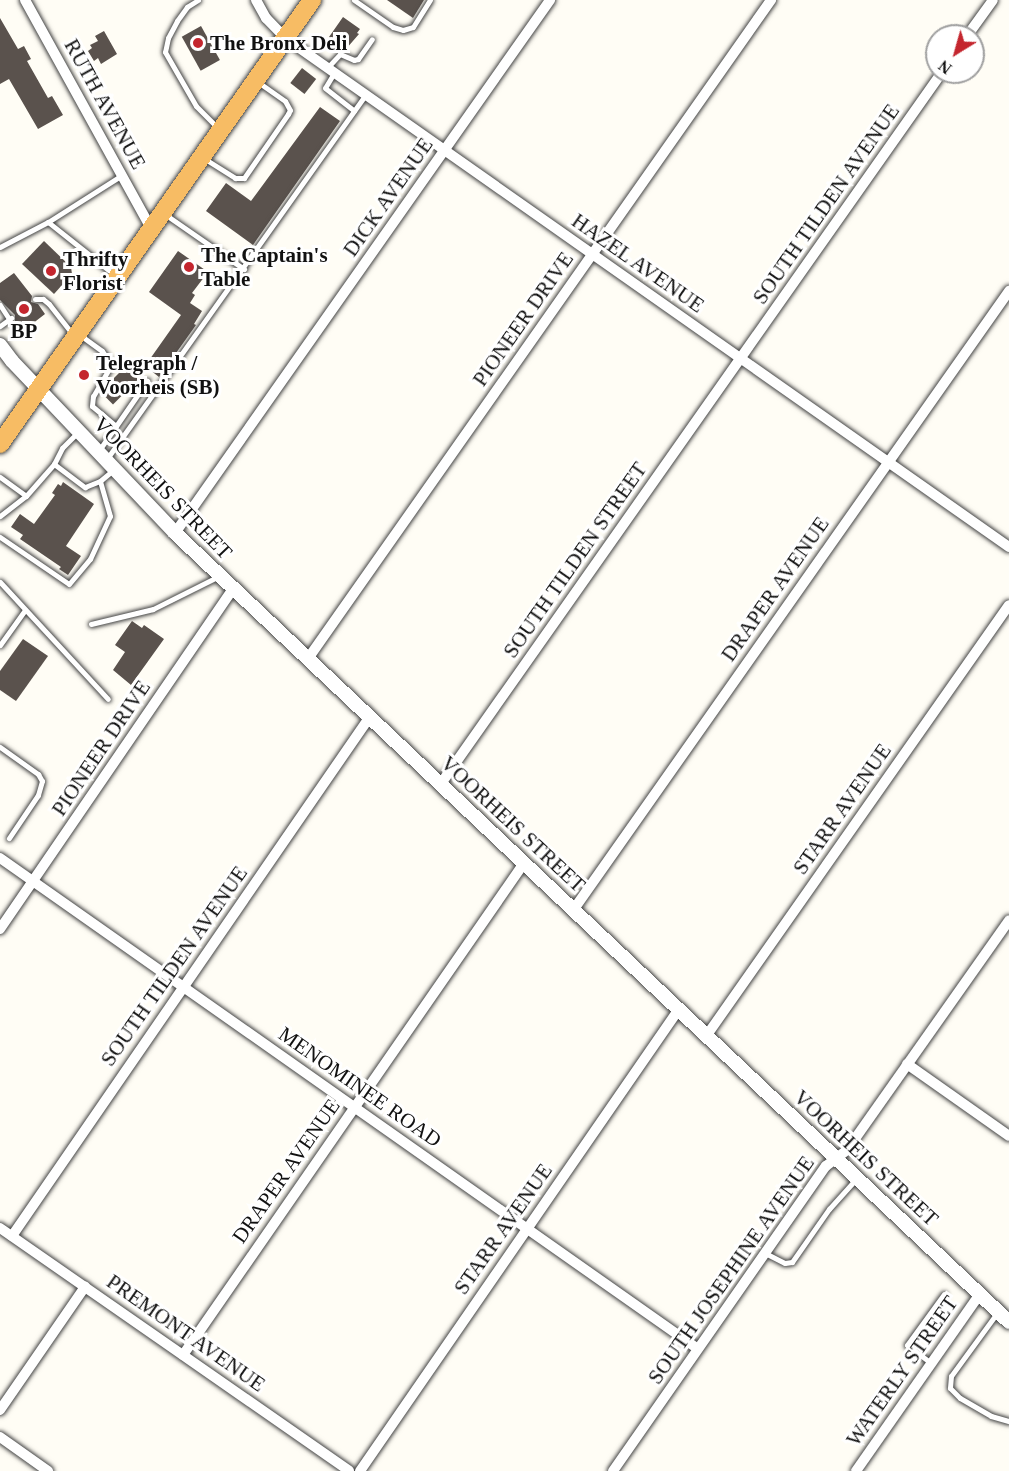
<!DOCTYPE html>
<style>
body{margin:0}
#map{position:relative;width:1009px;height:1471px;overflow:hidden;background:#fffdf5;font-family:"Times New Roman",serif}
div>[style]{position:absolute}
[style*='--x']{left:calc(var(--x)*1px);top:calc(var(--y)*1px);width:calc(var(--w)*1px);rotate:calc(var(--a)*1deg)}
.building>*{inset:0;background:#5a524d;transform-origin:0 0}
.roads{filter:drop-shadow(0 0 2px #444) drop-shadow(0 0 2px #444)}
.service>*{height:5px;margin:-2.5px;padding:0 2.5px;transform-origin:2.5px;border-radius:2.5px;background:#fff}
.minor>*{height:10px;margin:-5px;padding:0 5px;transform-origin:5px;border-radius:5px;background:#fff}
.tertiary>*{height:14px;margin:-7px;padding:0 7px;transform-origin:7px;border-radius:7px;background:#fff}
.trunk>*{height:18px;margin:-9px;padding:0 9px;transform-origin:9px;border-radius:9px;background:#f7bc64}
.dots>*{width:16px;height:16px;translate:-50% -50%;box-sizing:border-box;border:3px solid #fff;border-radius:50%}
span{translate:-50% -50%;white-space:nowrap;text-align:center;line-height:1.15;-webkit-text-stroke:6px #fff;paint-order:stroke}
.poi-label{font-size:21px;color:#111;font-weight:700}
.left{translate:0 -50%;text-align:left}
.street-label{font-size:21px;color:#111}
.north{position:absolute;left:925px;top:24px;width:60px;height:60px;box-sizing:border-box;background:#fff;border:2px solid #a0a0a0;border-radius:50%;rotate:217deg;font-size:16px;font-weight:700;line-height:24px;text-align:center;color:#111}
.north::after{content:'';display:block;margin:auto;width:21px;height:27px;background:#c4262e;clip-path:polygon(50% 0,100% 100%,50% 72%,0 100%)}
</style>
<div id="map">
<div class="building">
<i style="clip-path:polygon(387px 0,424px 0,413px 18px)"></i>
<i style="clip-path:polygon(343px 17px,360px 29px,357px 33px,359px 34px,346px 49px,329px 37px)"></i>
<i style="clip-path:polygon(0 18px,18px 49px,24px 46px,31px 59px,27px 61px,48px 98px,52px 96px,63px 115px,38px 129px,9px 79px,0 84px)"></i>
<i style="left:201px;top:26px;width:39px;height:22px;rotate:61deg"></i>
<i style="clip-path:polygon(104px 31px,117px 54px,101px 64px,98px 58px,94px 61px,88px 51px,92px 48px,90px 45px,98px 41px,95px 36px)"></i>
<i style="left:302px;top:68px;width:18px;height:19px;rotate:38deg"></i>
<i style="clip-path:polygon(320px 107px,340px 121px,253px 245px,206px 211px,226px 183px,251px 201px)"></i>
<i style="clip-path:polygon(44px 241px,71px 267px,72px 274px,54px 294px,22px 264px)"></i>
<i style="clip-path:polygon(178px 251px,208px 272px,192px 293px,195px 295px,190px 303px,202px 311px,194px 324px,196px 325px,159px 377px,145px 366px,181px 315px,149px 292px)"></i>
<i style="clip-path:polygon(14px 273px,32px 296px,31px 302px,38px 304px,45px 314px,23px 331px,15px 321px,15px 315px,0 300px,0 283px)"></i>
<i style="left:130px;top:362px;width:18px;height:42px;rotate:45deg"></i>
<i style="clip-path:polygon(63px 482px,94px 504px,66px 546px,81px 556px,68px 575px,59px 569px,61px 567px,20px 539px,23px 535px,11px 527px,20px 514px,34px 524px,55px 495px,52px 493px,58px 484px,61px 486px)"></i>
<i style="clip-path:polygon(132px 621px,142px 628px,144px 625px,164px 639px,131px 685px,113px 670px,125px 652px,115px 645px)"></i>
<i style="clip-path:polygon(23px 639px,48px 656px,16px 701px,0 690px,0 671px)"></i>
</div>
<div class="roads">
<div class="service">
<i style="--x:198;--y:0;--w:13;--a:148"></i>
<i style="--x:187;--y:7;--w:17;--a:126"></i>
<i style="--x:177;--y:21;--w:19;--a:118"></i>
<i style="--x:168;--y:38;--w:14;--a:102"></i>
<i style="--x:165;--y:52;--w:62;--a:60.1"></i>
<i style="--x:196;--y:106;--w:31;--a:45"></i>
<i style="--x:354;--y:0;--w:47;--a:34.7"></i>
<i style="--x:393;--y:27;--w:10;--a:17"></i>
<i style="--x:403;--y:30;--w:10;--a:-17"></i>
<i style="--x:413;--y:27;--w:32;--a:-58"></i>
<i style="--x:327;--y:68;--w:19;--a:-47"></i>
<i style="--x:340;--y:54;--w:15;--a:23"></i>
<i style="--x:354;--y:60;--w:4;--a:-14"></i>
<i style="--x:358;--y:59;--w:24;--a:-55"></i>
<i style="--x:334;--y:73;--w:17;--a:121"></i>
<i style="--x:325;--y:88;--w:37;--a:38"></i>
<i style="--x:205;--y:159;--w:36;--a:32"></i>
<i style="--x:235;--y:178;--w:9;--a:0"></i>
<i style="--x:244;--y:178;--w:78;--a:-55.5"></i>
<i style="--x:288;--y:114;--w:4;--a:-63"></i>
<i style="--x:290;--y:110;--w:10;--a:-119"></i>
<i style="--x:285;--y:101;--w:33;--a:-145"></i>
<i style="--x:166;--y:215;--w:95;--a:34.7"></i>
<i style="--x:0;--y:247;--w:54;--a:-27.5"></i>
<i style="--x:116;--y:276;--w:87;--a:-141.5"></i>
<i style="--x:48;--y:222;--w:88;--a:-32.4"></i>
<i style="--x:35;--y:299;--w:8;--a:0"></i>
<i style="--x:43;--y:299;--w:8;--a:40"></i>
<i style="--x:49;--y:304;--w:39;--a:52"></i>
<i style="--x:0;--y:305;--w:17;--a:57"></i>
<i style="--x:0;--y:326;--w:14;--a:-36"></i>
<i style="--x:80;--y:335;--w:27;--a:36"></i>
<i style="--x:102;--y:351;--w:14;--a:54"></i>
<i style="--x:110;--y:362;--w:5;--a:90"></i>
<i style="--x:110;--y:367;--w:34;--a:120"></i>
<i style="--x:93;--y:396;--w:10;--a:96"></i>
<i style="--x:92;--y:406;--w:31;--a:40"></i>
<i style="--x:116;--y:426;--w:29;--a:125"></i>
<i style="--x:116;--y:426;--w:55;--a:-55.4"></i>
<i style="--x:106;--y:460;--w:448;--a:-54.6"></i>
<i style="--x:54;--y:464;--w:18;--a:-63"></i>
<i style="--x:62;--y:448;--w:23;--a:-45"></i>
<i style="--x:0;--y:477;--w:32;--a:36"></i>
<i style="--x:26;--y:496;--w:43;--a:-48.8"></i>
<i style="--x:54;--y:464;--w:39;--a:37"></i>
<i style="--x:85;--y:487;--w:16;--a:-22"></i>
<i style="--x:0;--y:516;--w:33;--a:-38"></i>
<i style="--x:0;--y:537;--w:83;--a:34.3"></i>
<i style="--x:69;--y:584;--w:33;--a:-50"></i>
<i style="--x:90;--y:559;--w:47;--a:-65.1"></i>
<i style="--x:110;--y:516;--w:36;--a:-106"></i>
<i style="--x:100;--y:481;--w:17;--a:-40"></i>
<i style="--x:0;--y:582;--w:159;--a:47.3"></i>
<i style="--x:91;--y:624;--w:64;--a:-13.6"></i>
<i style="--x:153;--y:609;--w:72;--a:-26.6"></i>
<i style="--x:0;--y:645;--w:43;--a:-54.5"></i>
<i style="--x:0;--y:747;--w:47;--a:35.4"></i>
<i style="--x:38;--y:774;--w:8;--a:60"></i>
<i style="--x:42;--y:781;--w:15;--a:106"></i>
<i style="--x:38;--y:795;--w:52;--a:124"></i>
<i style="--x:765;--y:1253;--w:22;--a:27"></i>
<i style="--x:785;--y:1263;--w:7;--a:-8"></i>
<i style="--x:792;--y:1262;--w:65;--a:-55.1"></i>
<i style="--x:829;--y:1209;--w:40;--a:-48"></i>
<i style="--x:997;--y:1313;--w:78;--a:126.1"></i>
<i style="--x:951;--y:1376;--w:12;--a:95"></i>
<i style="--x:950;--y:1388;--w:14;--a:45"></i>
<i style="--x:960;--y:1398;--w:36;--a:30"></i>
<i style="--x:991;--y:1416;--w:19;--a:16"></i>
<i style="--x:931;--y:1363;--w:30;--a:-143"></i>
<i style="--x:907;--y:1345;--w:63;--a:-54"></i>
</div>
<div class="minor">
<i style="--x:25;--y:0;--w:260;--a:61.1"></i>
<i style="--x:256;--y:0;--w:21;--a:61"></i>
<i style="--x:266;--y:18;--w:28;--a:46"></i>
<i style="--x:285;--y:38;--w:885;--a:35.11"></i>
<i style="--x:967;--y:36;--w:44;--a:-54.2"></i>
<i style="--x:175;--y:533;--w:652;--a:-54.87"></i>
<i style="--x:307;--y:660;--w:807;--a:-54.89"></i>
<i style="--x:440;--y:785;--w:872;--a:-54.85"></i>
<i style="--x:0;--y:858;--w:853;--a:35.12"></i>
<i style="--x:574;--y:909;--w:756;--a:-54.86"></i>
<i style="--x:0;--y:929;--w:412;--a:-55.6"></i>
<i style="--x:707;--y:1035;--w:525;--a:-54.92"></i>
<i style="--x:907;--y:1064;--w:125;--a:35.2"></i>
<i style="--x:0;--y:1228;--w:425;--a:34.8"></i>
<i style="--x:12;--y:1236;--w:629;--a:-55.43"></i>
<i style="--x:183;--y:1355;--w:599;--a:-55.27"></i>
<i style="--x:0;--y:1410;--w:150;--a:-55.4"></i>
<i style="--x:0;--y:1437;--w:59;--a:35.3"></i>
<i style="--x:360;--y:1471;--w:561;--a:-55.38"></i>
<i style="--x:613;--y:1471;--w:372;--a:-55.1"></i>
<i style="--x:826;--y:1166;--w:26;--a:-37"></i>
<i style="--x:847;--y:1150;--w:281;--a:-54.8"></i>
<i style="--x:856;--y:1471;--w:216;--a:-55"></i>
</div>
<div class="tertiary">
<i style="--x:0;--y:345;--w:20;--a:53"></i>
<i style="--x:12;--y:361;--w:237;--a:46.5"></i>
<i style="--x:175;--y:533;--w:1148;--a:43.41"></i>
</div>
<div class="trunk">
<i style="--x:0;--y:444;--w:543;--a:-54.9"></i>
</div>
</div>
<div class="dots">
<i style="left:198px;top:43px;background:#c4262e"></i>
<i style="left:189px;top:267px;background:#c4262e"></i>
<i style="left:51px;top:271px;background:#c4262e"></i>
<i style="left:24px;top:309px;background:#c4262e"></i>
<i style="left:84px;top:375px;background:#c4262e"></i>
</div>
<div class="poi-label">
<span class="left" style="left:210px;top:43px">The Bronx Deli</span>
<span class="left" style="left:201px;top:267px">The Captain's<br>Table</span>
<span class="left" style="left:63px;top:271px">Thrifty<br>Florist</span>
<span style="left:24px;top:331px">BP</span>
<span class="left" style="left:96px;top:375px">Telegraph /<br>Voorheis (SB)</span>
</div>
<div class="street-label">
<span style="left:105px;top:104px;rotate:61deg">RUTH AVENUE</span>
<span style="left:388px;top:197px;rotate:-55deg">DICK AVENUE</span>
<span style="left:826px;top:204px;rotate:-55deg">SOUTH TILDEN AVENUE</span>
<span style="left:638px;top:263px;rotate:35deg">HAZEL AVENUE</span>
<span style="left:523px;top:319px;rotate:-55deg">PIONEER DRIVE</span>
<span style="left:163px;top:488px;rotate:46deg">VOORHEIS STREET</span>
<span style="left:575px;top:560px;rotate:-55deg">SOUTH TILDEN STREET</span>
<span style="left:775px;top:589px;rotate:-55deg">DRAPER AVENUE</span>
<span style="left:101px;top:748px;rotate:-56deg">PIONEER DRIVE</span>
<span style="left:842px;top:809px;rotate:-55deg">STARR AVENUE</span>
<span style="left:513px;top:824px;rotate:43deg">VOORHEIS STREET</span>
<span style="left:174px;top:966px;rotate:-55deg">SOUTH TILDEN AVENUE</span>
<span style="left:360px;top:1087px;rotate:35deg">MENOMINEE ROAD</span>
<span style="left:866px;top:1158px;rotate:43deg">VOORHEIS STREET</span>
<span style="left:286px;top:1171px;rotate:-55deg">DRAPER AVENUE</span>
<span style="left:503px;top:1229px;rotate:-55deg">STARR AVENUE</span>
<span style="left:731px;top:1270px;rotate:-55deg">SOUTH JOSEPHINE AVENUE</span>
<span style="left:186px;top:1333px;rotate:35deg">PREMONT AVENUE</span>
<span style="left:902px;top:1371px;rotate:-55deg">WATERLY STREET</span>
</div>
<div class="north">N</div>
</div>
